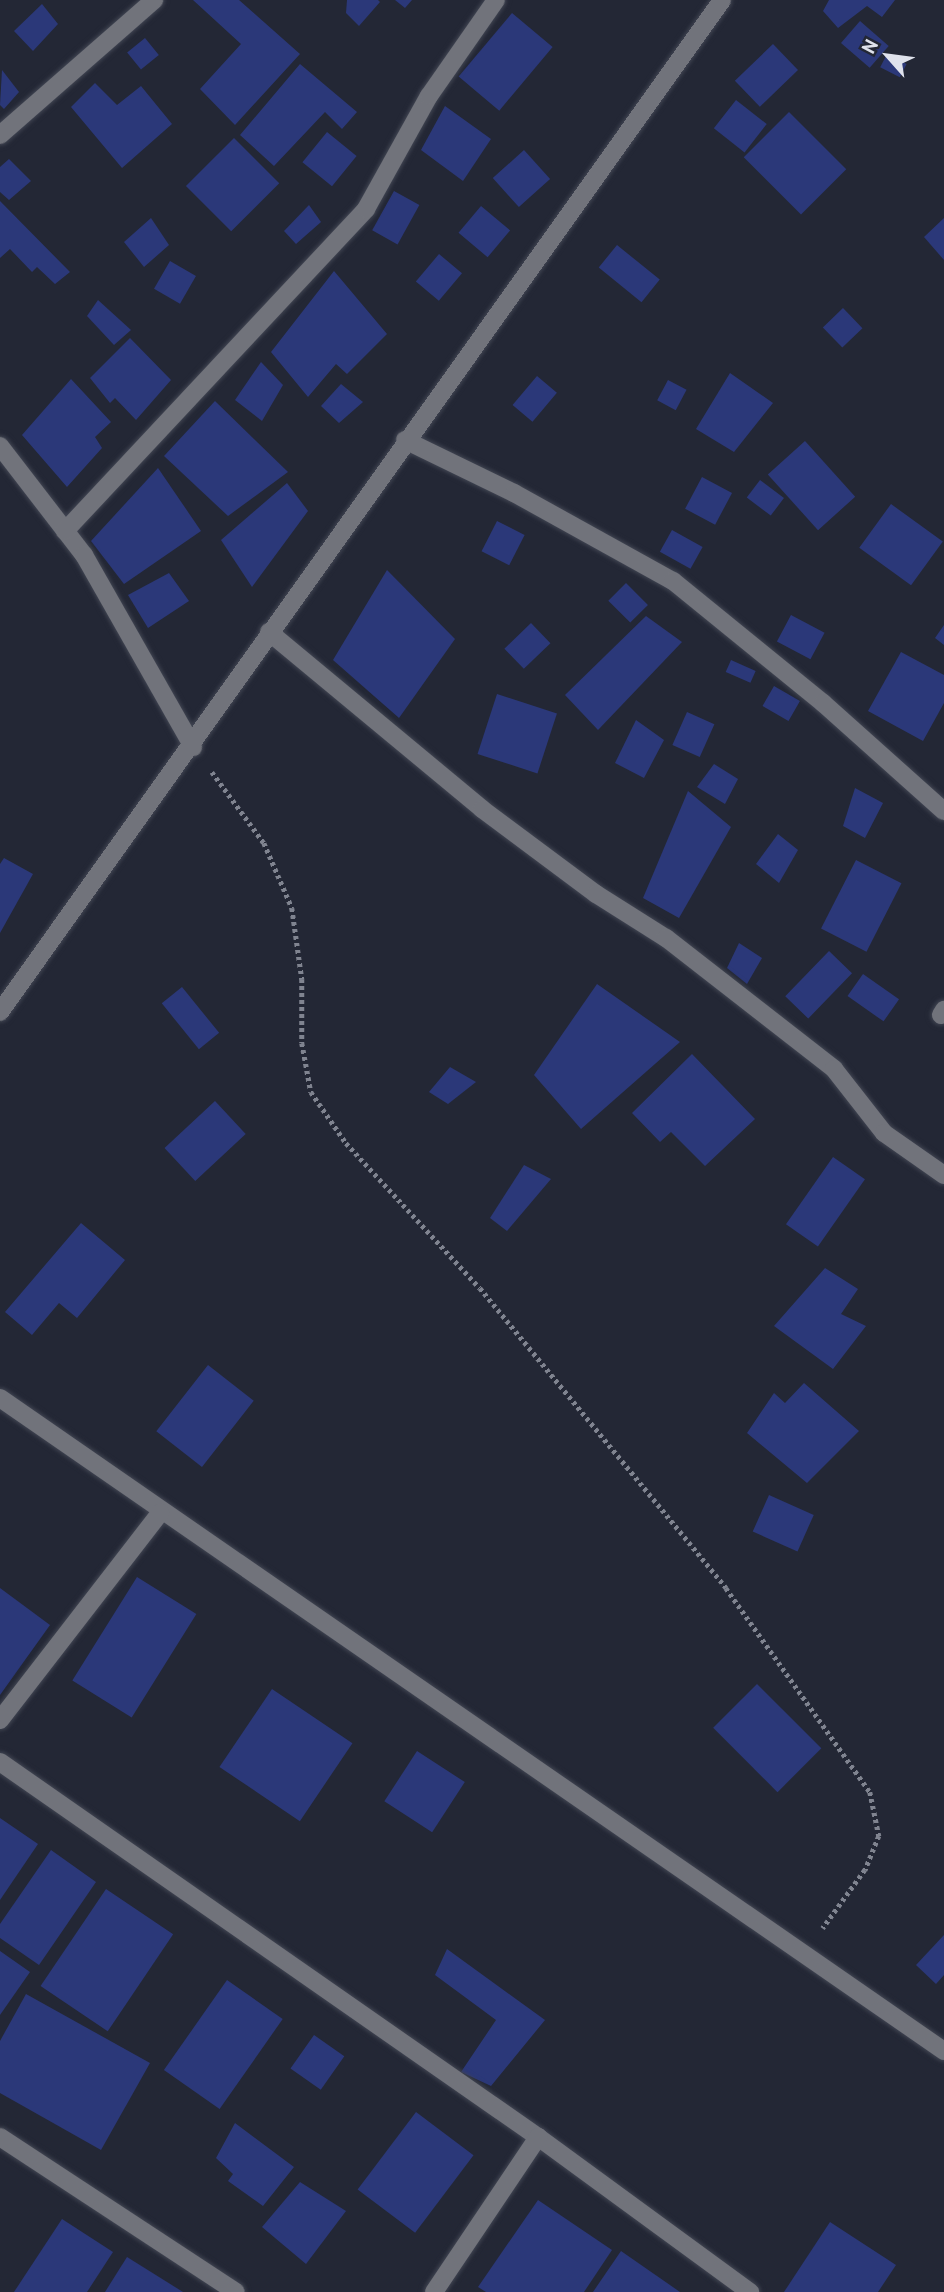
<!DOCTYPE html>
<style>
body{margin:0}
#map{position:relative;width:944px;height:2292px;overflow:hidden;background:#232735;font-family:"PT Sans",sans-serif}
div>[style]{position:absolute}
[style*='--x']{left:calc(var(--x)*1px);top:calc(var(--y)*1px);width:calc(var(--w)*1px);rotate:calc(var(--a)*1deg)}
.building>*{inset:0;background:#2b3879;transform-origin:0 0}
.path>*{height:4.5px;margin-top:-2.25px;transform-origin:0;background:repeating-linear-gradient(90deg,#808490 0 3.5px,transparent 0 7px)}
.roads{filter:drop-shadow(0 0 2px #414552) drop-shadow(0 0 2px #414552)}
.minor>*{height:18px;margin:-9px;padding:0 9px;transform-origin:9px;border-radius:9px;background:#71737b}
span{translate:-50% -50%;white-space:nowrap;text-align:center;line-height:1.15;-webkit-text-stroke:5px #232735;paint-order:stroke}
.north{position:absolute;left:853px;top:21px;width:70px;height:70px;-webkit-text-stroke:5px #232735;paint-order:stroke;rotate:298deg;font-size:19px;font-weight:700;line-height:28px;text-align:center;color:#dfe2ec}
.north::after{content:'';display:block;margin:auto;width:24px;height:32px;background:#dfe2ec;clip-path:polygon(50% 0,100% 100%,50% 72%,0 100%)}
</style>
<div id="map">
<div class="building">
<i style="clip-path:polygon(193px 0,239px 0,300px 54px,235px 125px,200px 89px,241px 44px)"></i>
<i style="clip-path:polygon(347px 0,378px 0,380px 2px,359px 26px,346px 13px)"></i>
<i style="clip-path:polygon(395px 0,412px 0,405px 8px)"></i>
<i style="clip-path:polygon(829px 0,895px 0,882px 17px,867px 6px,838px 28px,823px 11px)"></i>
<i style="clip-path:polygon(42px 4px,58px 24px,33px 51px,14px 31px)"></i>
<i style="left:512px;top:13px;width:53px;height:83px;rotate:40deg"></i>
<i style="left:860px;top:21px;width:38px;height:29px;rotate:41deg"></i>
<i style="left:145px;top:38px;width:22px;height:23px;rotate:51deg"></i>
<i style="left:773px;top:44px;width:36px;height:53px;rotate:46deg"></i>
<i style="left:887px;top:54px;width:22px;height:15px;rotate:27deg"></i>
<i style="clip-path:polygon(300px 64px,357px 112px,342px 129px,325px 112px,274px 166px,240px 135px)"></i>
<i style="clip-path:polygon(2px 70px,19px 92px,4px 109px,0 105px)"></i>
<i style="clip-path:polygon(95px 83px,117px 105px,141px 86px,172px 124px,122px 168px,71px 107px)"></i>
<i style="left:736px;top:100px;width:39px;height:36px;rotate:38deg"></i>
<i style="clip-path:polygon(445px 106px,491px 139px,463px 181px,421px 150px)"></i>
<i style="left:789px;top:112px;width:81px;height:64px;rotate:45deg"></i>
<i style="left:327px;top:132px;width:38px;height:39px;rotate:39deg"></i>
<i style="left:234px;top:138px;width:64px;height:68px;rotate:45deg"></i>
<i style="left:524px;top:150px;width:39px;height:42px;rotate:48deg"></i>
<i style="clip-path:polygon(9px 159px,31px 181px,9px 200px,0 192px,0 167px)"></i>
<i style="left:394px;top:191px;width:29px;height:45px;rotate:29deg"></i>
<i style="clip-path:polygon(0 201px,70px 272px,55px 284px,37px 267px,32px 272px,10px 249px,0 258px)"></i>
<i style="clip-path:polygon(309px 205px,321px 222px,296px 244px,284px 231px)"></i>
<i style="left:481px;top:206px;width:38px;height:35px;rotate:40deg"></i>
<i style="clip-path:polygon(151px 218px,169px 245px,144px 267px,124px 242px)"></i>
<i style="clip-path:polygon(944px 218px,944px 260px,924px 237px)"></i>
<i style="left:617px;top:245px;width:55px;height:29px;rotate:39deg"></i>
<i style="left:439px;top:254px;width:30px;height:36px;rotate:40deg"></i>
<i style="left:170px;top:261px;width:30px;height:32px;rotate:30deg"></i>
<i style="clip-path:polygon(334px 271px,387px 334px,347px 374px,336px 364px,308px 397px,271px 352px)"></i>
<i style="clip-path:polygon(98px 300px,131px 330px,114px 345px,87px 316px)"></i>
<i style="left:843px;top:308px;width:28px;height:28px;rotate:46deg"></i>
<i style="clip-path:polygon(130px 338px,171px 380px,136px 420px,115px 398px,110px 403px,90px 378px)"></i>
<i style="clip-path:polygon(261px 362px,283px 385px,262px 421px,235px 400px)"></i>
<i style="clip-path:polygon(730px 373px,773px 403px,734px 452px,696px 429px)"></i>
<i style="left:537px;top:376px;width:26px;height:38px;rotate:40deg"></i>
<i style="clip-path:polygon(71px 379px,111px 422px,95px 437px,102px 448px,67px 487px,22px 435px)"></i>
<i style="left:668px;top:380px;width:21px;height:23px;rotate:28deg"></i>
<i style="clip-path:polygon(341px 384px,363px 402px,339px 423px,321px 406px)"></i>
<i style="clip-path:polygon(215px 401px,288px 472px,228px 516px,164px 456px)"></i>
<i style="left:805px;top:441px;width:75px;height:50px;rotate:48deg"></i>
<i style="clip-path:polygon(158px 468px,201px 531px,124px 584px,91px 541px)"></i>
<i style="left:702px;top:477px;width:34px;height:36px;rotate:28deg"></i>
<i style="left:760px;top:480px;width:30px;height:22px;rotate:37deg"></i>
<i style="clip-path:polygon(287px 483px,308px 511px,252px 587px,221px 540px)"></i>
<i style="left:891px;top:504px;width:64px;height:54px;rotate:36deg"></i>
<i style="left:497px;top:521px;width:31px;height:34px;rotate:27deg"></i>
<i style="left:672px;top:530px;width:35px;height:25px;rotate:29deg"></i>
<i style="clip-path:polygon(387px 570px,455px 639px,399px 718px,333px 660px)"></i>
<i style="clip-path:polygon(169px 573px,189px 601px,148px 628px,128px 595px)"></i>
<i style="left:626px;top:583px;width:31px;height:25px;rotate:45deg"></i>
<i style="left:791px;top:615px;width:38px;height:30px;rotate:28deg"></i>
<i style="clip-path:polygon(646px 616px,682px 642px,598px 730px,565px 695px)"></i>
<i style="left:531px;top:623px;width:28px;height:37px;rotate:46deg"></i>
<i style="clip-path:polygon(944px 625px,944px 645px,935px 638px)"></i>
<i style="clip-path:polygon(901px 652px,944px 675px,944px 703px,923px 741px,868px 711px)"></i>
<i style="left:731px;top:660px;width:27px;height:13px;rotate:24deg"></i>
<i style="left:774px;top:686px;width:30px;height:23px;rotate:30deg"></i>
<i style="left:497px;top:694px;width:63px;height:63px;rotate:18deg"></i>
<i style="left:687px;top:712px;width:30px;height:36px;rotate:24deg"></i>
<i style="clip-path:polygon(636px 720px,664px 740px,644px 778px,615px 763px)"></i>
<i style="clip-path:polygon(714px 764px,738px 779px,725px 804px,697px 787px)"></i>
<i style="clip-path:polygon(855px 788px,883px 803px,865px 838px,843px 826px)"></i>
<i style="clip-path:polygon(688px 791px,731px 827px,679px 918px,643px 898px)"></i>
<i style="clip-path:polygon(778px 834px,798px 850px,779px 883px,756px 864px)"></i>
<i style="clip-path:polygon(4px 858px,33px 874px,0 933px,0 864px)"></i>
<i style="left:856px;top:860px;width:51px;height:77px;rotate:27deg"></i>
<i style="clip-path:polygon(739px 943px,762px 958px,747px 984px,727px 968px)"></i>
<i style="left:829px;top:951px;width:32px;height:63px;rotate:44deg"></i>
<i style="left:863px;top:974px;width:44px;height:27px;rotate:35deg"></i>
<i style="clip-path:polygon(597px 984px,680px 1042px,581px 1129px,534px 1075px)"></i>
<i style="left:182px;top:987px;width:59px;height:26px;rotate:51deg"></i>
<i style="clip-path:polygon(692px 1054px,755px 1119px,705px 1166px,671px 1132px,660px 1142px,632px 1113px)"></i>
<i style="clip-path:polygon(450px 1067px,476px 1082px,448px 1104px,429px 1092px)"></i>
<i style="left:215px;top:1101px;width:45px;height:69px;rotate:47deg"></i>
<i style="left:833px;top:1157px;width:39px;height:82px;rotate:35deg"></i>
<i style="clip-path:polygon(524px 1165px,551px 1179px,507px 1231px,490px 1218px)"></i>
<i style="clip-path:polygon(81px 1223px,125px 1260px,77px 1318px,59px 1303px,32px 1335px,5px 1312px)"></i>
<i style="clip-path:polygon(825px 1268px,858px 1289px,841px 1314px,866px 1326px,833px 1369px,774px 1326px)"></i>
<i style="left:208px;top:1365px;width:58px;height:84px;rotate:38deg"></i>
<i style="clip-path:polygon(804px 1383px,859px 1431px,807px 1483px,747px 1433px,774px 1393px,785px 1403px)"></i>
<i style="left:769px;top:1495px;width:49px;height:40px;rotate:24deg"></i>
<i style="left:137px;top:1577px;width:70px;height:122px;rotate:32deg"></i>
<i style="clip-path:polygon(0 1588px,50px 1625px,0 1695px)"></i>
<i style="left:757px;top:1684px;width:91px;height:62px;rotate:45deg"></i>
<i style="left:272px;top:1689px;width:97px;height:94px;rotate:34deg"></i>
<i style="left:417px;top:1751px;width:57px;height:60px;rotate:33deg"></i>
<i style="clip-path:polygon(0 1818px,38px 1844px,0 1900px)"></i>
<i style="clip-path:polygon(51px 1850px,96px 1882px,39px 1965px,0 1938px,0 1924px)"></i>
<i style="left:106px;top:1889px;width:81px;height:117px;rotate:34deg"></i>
<i style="clip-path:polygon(944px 1935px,944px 1975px,936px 1984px,916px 1965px)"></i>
<i style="clip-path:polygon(447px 1949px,545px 2020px,491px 2086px,461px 2072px,496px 2020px,435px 1975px)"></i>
<i style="clip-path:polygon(0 1951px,30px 1972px,0 2015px)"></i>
<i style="left:227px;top:1980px;width:68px;height:110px;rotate:35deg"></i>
<i style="clip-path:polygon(26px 1994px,150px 2063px,101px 2150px,0 2093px,0 2041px)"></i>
<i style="left:314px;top:2035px;width:37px;height:41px;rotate:35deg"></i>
<i style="left:416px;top:2112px;width:72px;height:97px;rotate:37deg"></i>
<i style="clip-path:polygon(235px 2123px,294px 2167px,263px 2206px,228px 2181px,233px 2174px,216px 2158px)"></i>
<i style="clip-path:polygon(300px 2182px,346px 2211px,306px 2264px,262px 2227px)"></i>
<i style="clip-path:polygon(538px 2200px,612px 2250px,584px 2292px,486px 2292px,478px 2287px)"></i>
<i style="clip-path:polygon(62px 2219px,113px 2252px,87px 2292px,14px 2292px)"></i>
<i style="clip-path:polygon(830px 2222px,896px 2265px,878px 2292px,784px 2292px)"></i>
<i style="clip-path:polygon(621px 2251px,680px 2292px,593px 2292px)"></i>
<i style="clip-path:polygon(127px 2257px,183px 2292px,105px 2292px)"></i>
</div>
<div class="path">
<i style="--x:212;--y:772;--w:88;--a:53.8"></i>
<i style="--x:264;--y:843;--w:71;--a:66.7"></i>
<i style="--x:292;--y:908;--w:72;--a:82"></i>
<i style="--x:302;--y:979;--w:64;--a:90"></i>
<i style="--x:302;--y:1043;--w:50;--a:79.6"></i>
<i style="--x:311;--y:1092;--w:62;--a:55.5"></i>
<i style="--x:346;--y:1143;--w:197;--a:47.3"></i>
<i style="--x:480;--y:1288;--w:388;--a:50.6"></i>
<i style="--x:726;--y:1588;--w:250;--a:54.8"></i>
<i style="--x:870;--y:1792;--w:45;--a:78.4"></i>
<i style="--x:879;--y:1836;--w:37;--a:112"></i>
<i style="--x:865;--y:1870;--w:72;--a:125.9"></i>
</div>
<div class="roads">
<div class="minor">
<i style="--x:0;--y:135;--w:205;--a:-41.2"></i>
<i style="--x:405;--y:440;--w:121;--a:25.9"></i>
<i style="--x:514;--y:493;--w:182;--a:29"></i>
<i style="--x:673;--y:581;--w:193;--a:39.1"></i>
<i style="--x:823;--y:703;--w:162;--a:41.8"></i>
<i style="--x:0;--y:446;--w:138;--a:52.4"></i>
<i style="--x:84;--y:555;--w:221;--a:60.4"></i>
<i style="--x:65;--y:531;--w:441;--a:-46.9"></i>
<i style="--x:366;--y:209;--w:129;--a:-60.9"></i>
<i style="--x:429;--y:96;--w:117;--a:-55.1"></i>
<i style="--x:269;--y:632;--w:277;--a:39.7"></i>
<i style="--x:482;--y:809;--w:142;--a:36.7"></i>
<i style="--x:596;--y:894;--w:83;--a:32.2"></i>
<i style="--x:666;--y:938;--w:213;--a:37.9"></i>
<i style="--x:834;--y:1069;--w:81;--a:52"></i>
<i style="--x:884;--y:1133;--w:73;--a:35"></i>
<i style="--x:0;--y:1012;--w:1243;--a:-54.49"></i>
<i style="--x:941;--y:1015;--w:6;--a:-59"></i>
<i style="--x:0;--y:1398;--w:1148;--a:34.67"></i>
<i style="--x:0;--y:1720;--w:262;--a:-52.3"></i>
<i style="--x:0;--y:1762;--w:656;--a:34.88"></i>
<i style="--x:538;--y:2137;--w:263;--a:36.2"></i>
<i style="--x:0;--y:2137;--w:282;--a:33.3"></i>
<i style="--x:434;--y:2292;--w:187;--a:-56.1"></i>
</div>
</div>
<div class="north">N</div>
</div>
